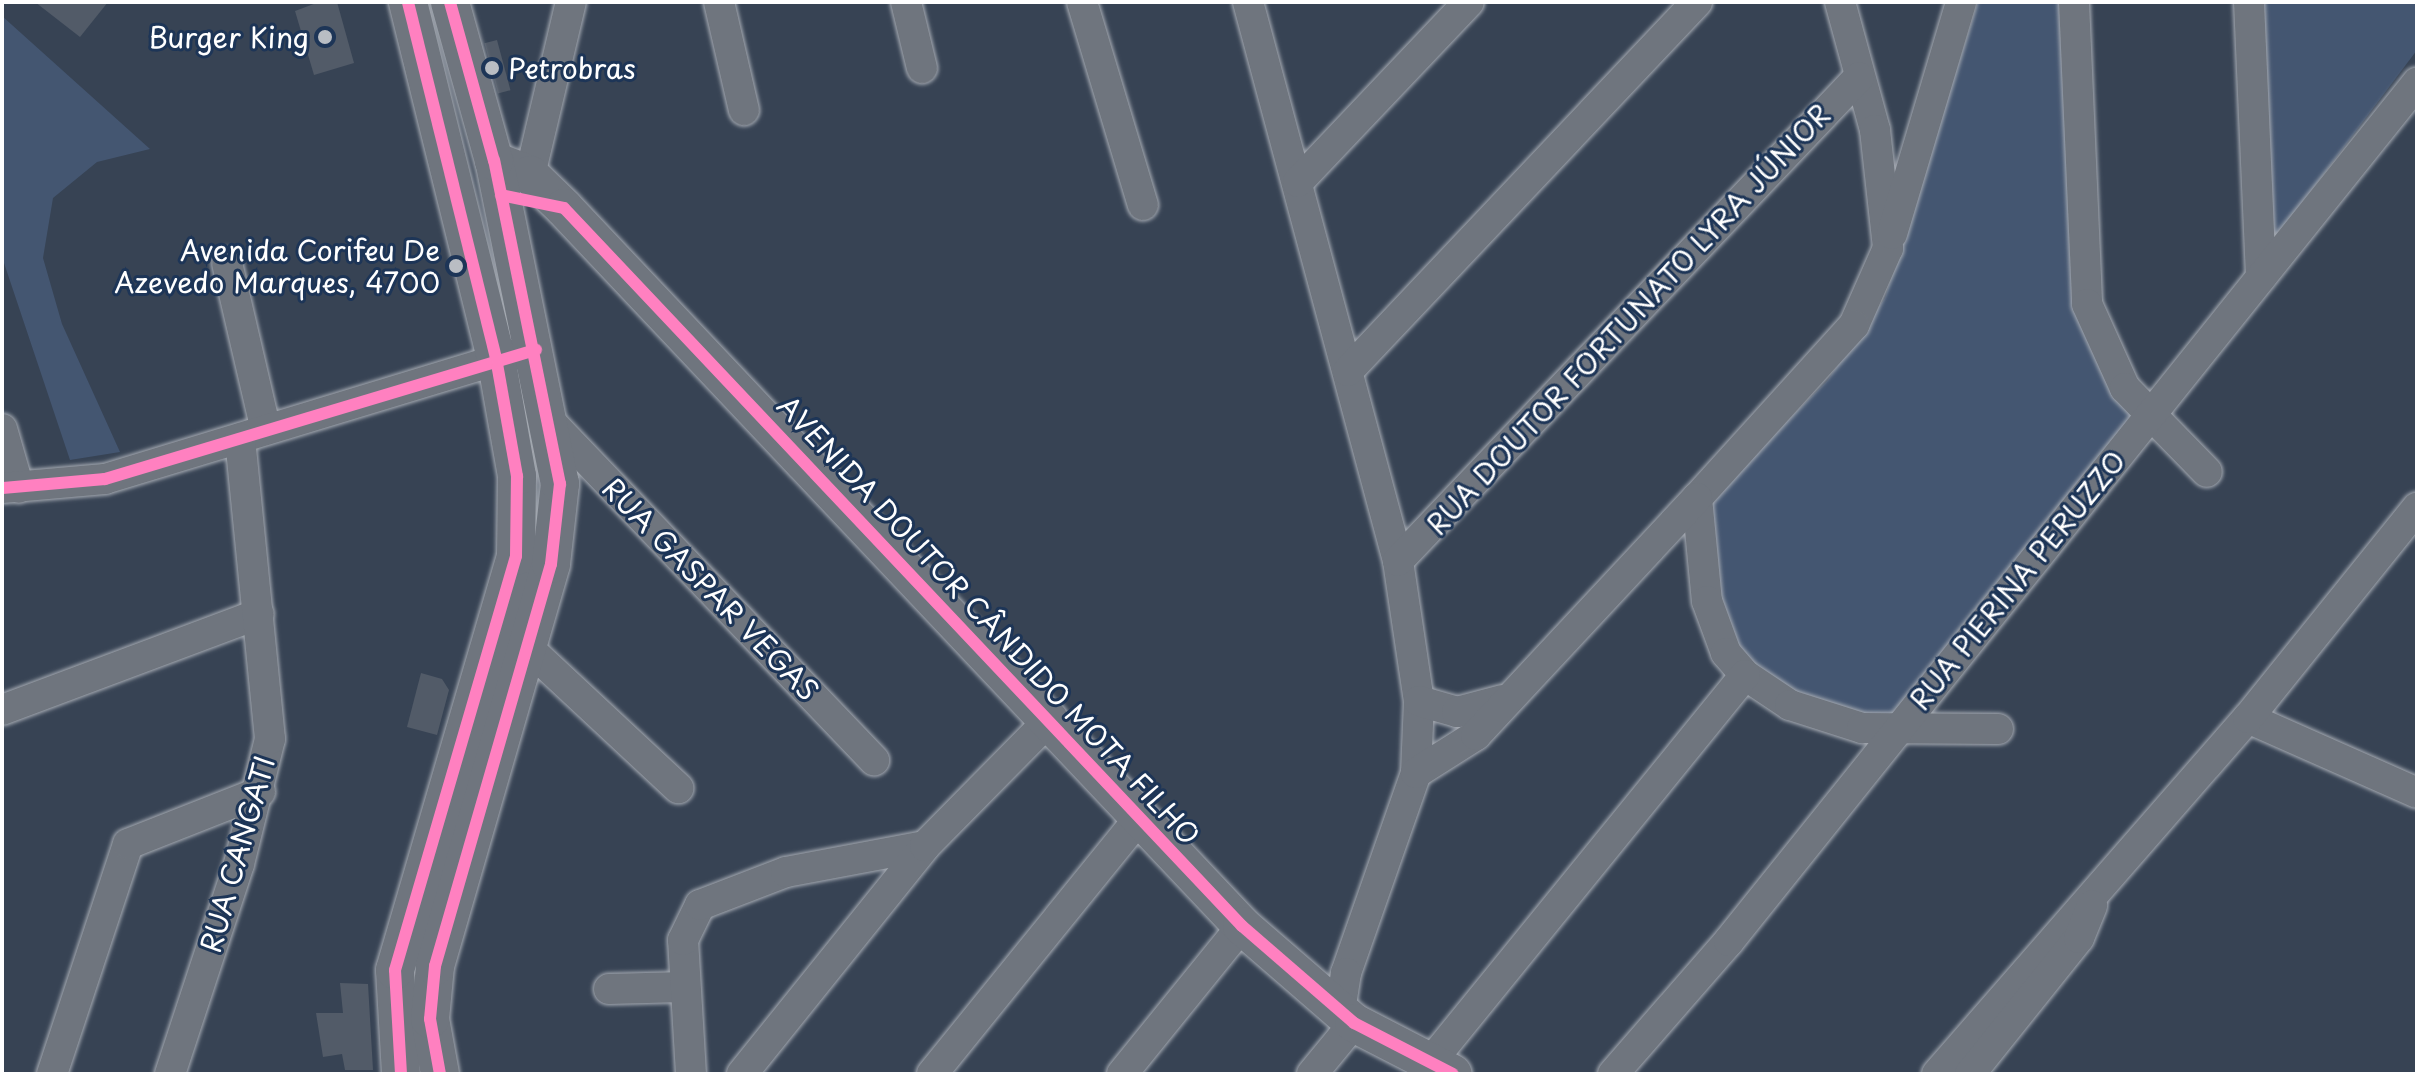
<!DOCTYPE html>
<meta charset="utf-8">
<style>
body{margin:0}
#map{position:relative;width:2419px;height:1076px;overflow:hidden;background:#374354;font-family:"Playpen Sans",sans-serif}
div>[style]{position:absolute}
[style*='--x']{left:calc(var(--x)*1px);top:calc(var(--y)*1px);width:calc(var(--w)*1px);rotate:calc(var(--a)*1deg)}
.green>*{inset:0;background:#445671}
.building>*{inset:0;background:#525b68;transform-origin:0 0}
.roads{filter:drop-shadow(0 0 2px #a5aab2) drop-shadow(0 0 2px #a5aab2)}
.minor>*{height:30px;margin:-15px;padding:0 15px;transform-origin:15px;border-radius:15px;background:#6f757e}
.major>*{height:38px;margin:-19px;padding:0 19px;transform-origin:19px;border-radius:19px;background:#6f757e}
.cycleway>*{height:12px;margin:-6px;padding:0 6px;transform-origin:6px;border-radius:6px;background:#ff80c0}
.dots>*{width:22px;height:22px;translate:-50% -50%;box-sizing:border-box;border:4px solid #1d3557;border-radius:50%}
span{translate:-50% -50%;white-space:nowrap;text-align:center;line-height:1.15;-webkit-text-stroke:6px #1d3557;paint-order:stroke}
.poi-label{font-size:28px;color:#fff}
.right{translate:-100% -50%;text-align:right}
.left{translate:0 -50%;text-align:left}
.street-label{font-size:28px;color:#fff}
.frame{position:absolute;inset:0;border:4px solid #fff;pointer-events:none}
</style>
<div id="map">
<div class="green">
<i style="clip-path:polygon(1978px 2px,2060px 2px,2107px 375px,2132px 416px,1894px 712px,1879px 719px,1785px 693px,1741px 653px,1722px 602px,1710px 498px,1827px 381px,1885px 298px)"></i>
<i style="clip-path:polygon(2260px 2px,2417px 2px,2417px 50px,2271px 244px)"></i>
<i style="clip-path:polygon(2px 16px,150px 149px,97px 162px,53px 198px,43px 258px,62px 324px,120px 452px,70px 460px,2px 257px)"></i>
</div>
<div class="building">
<i style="clip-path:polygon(35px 2px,108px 2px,80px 37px)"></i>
<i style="clip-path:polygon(319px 2px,337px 2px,354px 63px,314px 75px,295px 11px)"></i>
<i style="left:497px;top:40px;width:52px;height:13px;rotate:75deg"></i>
<i style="clip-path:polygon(421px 673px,442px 679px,449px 690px,437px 735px,407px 727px)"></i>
<i style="clip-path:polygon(340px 983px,368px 984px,373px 1070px,345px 1070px,342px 1054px,323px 1057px,316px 1013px,343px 1013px)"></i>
</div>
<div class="roads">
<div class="minor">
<i style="--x:719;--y:2;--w:111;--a:77"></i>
<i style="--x:906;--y:2;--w:68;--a:76.4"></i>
<i style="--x:1082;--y:2;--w:212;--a:73.3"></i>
<i style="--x:1248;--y:2;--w:579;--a:74.98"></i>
<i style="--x:1398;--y:561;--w:142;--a:81.5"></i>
<i style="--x:1419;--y:701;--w:72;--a:92.4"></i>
<i style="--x:1416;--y:773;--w:212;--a:109.3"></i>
<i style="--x:1346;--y:973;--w:38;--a:99"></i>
<i style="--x:1840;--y:2;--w:133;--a:74.7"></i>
<i style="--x:1875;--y:130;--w:119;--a:83.7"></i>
<i style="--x:1888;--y:248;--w:84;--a:113.8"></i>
<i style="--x:1854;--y:325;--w:234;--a:132.2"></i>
<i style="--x:1697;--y:498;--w:103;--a:84.5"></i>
<i style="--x:1707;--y:601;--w:55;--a:69.9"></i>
<i style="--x:1726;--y:653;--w:29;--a:49"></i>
<i style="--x:1745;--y:675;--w:54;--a:33.7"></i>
<i style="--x:1790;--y:705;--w:76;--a:17.7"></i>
<i style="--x:1862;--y:728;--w:136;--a:0.4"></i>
<i style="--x:2074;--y:2;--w:302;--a:87.5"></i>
<i style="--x:2087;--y:304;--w:92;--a:65.7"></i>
<i style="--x:2125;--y:388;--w:117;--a:45.7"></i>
<i style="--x:2249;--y:2;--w:275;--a:87.5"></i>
<i style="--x:530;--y:175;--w:178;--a:-76.7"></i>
<i style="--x:1298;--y:182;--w:248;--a:-46.5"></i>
<i style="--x:1892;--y:234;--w:242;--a:-73.4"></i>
<i style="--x:227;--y:263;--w:171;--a:76.9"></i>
<i style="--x:1348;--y:371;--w:508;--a:-46.6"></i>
<i style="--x:546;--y:417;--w:475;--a:46.3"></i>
<i style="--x:2;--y:429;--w:61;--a:73.9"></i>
<i style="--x:2;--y:488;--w:103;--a:-5"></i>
<i style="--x:105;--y:479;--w:430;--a:-16.9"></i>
<i style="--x:1398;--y:561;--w:668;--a:-46.39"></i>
<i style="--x:527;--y:647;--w:207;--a:43"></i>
<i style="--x:1419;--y:701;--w:40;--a:16"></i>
<i style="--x:1457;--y:712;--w:47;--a:-14.9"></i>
<i style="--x:2;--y:710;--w:274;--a:-20.5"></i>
<i style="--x:2248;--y:718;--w:185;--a:23.9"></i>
<i style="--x:1416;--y:773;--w:71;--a:-32.3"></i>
<i style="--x:1476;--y:735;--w:324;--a:-47"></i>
<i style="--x:609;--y:989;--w:75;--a:-1.5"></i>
<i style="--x:1429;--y:1064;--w:501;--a:-50.91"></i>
<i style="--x:52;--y:1074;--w:242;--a:-71.7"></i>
<i style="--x:128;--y:844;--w:142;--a:-21.5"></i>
<i style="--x:170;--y:1074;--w:221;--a:-71.8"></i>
<i style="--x:239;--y:864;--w:129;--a:-76.1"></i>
<i style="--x:270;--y:739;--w:302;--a:-95.7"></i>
<i style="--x:691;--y:1074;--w:134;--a:-93.4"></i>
<i style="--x:683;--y:940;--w:39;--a:-64"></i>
<i style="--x:700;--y:905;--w:92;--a:-21"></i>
<i style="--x:786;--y:872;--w:141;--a:-10.6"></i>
<i style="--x:742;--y:1074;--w:292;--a:-51.2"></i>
<i style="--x:925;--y:846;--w:181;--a:-45.4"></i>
<i style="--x:932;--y:1074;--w:333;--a:-51"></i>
<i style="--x:1122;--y:1074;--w:191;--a:-51"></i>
<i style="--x:1312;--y:1074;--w:66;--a:-50.5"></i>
<i style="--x:1613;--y:1074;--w:176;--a:-48.9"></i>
<i style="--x:1729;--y:941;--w:1100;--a:-51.28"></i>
<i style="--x:1937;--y:1074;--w:473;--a:-48.9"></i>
<i style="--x:2248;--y:718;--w:270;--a:-51.2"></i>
<i style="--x:1970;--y:1074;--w:174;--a:-51.3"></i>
<i style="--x:2079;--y:938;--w:35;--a:-68"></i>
</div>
<div class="major">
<i style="--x:494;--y:161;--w:39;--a:21"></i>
<i style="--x:530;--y:175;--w:47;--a:44.1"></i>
<i style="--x:564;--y:208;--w:988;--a:46.64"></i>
<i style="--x:1242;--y:926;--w:148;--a:40.9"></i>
<i style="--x:1354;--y:1023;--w:111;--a:27.3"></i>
<i style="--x:401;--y:1074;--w:104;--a:-93.3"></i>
<i style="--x:395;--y:970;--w:431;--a:-73.7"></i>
<i style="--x:516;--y:556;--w:80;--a:-89.3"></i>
<i style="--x:517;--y:476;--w:120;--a:-100.1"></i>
<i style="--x:496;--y:358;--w:367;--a:-103.9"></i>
<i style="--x:440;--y:1074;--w:56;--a:-100.3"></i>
<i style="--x:430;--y:1019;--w:53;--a:-84.6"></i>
<i style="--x:435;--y:966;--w:418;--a:-73.9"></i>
<i style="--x:551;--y:564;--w:81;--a:-83.6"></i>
<i style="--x:560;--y:484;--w:330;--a:-101.5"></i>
<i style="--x:494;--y:161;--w:165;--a:-105.5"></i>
</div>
</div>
<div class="cycleway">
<i style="--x:501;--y:195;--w:64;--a:11.7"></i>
<i style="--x:564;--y:208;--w:988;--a:46.64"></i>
<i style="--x:1242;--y:926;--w:148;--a:40.9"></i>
<i style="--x:1354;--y:1023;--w:111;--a:27.3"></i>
<i style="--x:2;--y:488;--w:103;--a:-5"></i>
<i style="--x:105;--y:479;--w:450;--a:-16.7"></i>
<i style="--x:401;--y:1074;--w:104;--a:-93.3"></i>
<i style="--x:395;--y:970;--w:431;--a:-73.7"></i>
<i style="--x:516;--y:556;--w:80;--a:-89.3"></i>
<i style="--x:517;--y:476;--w:120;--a:-100.1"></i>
<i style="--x:496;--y:358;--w:367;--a:-103.9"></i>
<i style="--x:440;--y:1074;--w:56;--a:-100.3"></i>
<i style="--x:430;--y:1019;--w:53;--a:-84.6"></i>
<i style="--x:435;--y:966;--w:418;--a:-73.9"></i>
<i style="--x:551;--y:564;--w:81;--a:-83.6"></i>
<i style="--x:560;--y:484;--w:330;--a:-101.5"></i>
<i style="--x:494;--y:161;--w:165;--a:-105.5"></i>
</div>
<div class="dots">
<i style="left:325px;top:37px;background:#b9bdc3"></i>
<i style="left:492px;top:68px;background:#b9bdc3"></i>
<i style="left:456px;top:266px;background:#b9bdc3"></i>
</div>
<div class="poi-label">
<span class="right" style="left:309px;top:37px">Burger King</span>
<span class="left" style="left:508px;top:68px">Petrobras</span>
<span class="right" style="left:440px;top:266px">Avenida Corifeu De<br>Azevedo Marques, 4700</span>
</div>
<div class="street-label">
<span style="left:1628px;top:319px;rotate:-47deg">RUA DOUTOR FORTUNATO LYRA JÚNIOR</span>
<span style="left:2017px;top:580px;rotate:-51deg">RUA PIERINA PERUZZO</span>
<span style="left:711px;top:589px;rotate:46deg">RUA GASPAR VEGAS</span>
<span style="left:989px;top:620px;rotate:47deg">AVENIDA DOUTOR CÂNDIDO MOTA FILHO</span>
<span style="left:237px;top:854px;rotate:-74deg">RUA CANGATI</span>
</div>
<div class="frame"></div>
</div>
